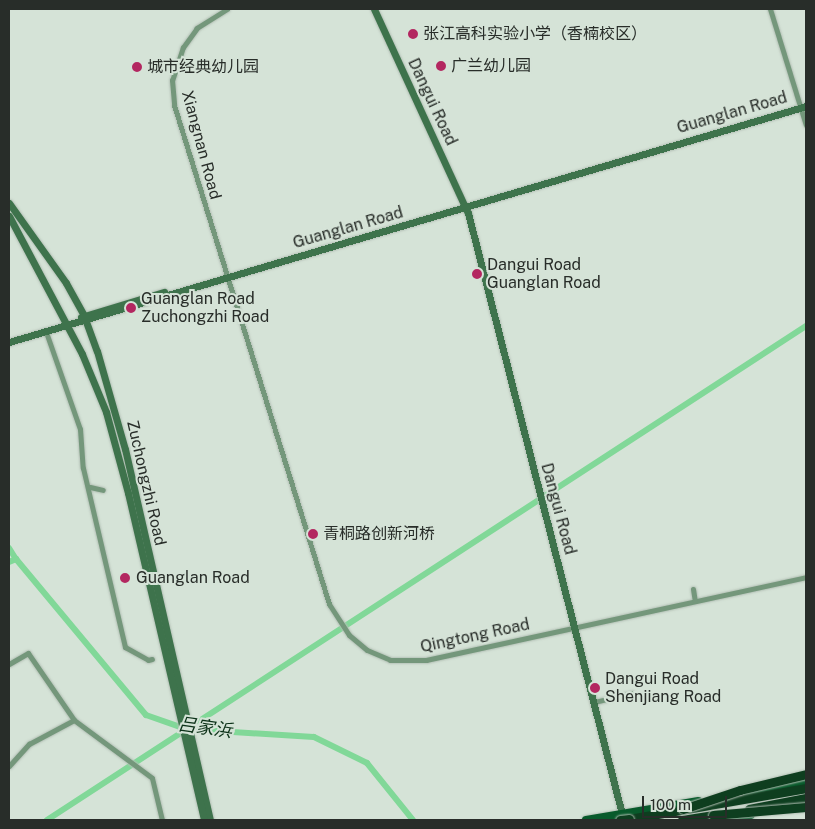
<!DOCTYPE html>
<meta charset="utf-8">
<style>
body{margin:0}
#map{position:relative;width:815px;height:829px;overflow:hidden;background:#d5e3d7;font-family:"Public Sans","Noto Sans SC",sans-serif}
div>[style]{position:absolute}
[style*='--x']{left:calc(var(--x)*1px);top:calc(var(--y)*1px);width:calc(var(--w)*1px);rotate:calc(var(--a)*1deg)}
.canal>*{height:6px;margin:-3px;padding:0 3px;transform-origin:3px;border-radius:3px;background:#81d898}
.roads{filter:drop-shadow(0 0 1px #b2bfb4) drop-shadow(0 0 1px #b2bfb4)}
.street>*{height:5px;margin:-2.5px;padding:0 2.5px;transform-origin:2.5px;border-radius:2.5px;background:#74977b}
.secondary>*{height:7px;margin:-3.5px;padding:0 3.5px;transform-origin:3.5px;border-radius:3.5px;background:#3e734c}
.primary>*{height:8px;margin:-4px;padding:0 4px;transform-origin:4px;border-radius:4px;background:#085a2b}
.highway>*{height:9px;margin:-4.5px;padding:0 4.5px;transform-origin:4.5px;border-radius:4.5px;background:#0e3e1f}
.bridges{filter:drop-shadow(0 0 1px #b2bfb4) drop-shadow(0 0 1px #b2bfb4)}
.highway-bridge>*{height:9px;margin:-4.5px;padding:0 4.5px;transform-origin:4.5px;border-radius:4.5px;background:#0e3e1f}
.dots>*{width:14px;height:14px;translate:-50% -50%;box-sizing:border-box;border:2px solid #d5e3d7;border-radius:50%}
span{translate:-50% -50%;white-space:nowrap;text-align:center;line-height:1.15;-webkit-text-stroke:4px #d5e3d7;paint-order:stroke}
.poi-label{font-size:16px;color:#282d29}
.left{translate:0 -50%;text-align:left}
.street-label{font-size:16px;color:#282d29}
.water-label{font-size:18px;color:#0d3219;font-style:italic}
.frame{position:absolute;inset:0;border:10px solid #282d29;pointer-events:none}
.scale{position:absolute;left:642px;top:796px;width:85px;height:22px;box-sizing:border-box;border:2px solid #282d29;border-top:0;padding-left:6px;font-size:15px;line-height:18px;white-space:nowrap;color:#282d29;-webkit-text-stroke:4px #d5e3d7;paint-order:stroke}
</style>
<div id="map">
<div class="canal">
<i style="--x:9;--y:548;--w:13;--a:58"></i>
<i style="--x:9;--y:562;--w:8;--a:-23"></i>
<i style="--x:16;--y:559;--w:203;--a:50.2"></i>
<i style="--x:146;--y:715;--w:42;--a:19.3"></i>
<i style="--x:186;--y:729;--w:128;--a:3.6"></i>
<i style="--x:314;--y:737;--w:59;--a:26.1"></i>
<i style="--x:367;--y:763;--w:73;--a:51.1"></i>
<i style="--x:47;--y:820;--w:906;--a:-33.06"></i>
</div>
<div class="roads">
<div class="street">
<i style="--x:227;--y:9;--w:36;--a:148"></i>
<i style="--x:197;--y:28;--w:24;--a:126"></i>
<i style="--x:183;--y:47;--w:35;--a:108"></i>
<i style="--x:172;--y:80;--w:25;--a:85"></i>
<i style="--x:174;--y:105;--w:523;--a:72.74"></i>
<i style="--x:329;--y:604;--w:37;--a:57"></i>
<i style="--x:349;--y:635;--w:23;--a:40"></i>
<i style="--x:367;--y:650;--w:25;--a:23"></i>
<i style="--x:390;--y:660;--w:36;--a:0"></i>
<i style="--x:426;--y:660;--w:389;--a:-12.3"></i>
<i style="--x:770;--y:9;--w:121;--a:72.8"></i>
<i style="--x:46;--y:332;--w:103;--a:70.7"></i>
<i style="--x:80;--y:429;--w:39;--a:86"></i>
<i style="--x:83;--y:468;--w:184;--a:76.8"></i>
<i style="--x:125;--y:647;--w:26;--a:29"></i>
<i style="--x:148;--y:660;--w:4;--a:-14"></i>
<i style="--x:90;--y:487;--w:13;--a:13"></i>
<i style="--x:693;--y:589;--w:12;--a:81"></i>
<i style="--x:9;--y:664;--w:22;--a:-30"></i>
<i style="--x:28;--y:653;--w:81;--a:55.5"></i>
<i style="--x:74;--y:720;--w:97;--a:36.6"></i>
<i style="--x:152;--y:778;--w:43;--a:76.6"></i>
<i style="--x:594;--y:702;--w:39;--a:-13"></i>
<i style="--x:9;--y:766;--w:30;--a:-48"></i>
<i style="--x:29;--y:744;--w:51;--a:-28.1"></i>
</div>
<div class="secondary">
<i style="--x:374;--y:9;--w:225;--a:65.3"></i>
<i style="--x:468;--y:213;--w:625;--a:75.63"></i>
<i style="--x:9;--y:203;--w:98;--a:54.5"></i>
<i style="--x:66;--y:283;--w:38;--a:61"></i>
<i style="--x:84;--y:316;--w:37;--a:70"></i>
<i style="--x:97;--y:351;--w:102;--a:74.1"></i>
<i style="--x:125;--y:449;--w:381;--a:77.1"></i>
<i style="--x:9;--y:216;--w:156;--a:62.1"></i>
<i style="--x:82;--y:354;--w:63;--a:67.5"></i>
<i style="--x:106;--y:412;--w:84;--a:74.8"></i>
<i style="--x:128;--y:493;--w:336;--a:76.9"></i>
<i style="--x:81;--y:317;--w:87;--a:-16.8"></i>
<i style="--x:9;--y:342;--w:831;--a:-16.49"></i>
</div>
<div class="primary">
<i style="--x:747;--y:792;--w:60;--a:-9.6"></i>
<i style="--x:586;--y:820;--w:114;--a:-9.6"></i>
<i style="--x:723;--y:820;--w:28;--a:-10"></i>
</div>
<div class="highway">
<i style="--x:749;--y:809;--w:58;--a:-10.9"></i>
<i style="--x:629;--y:819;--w:180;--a:-9.9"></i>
<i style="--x:682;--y:820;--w:37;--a:-9"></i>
</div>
</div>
<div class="bridges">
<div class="highway-bridge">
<i style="--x:683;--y:809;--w:60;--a:-18.4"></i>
<i style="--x:740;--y:790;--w:68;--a:-13.6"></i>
<i style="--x:713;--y:815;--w:93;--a:-4.9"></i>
<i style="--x:620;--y:820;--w:9;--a:-6"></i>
</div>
</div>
<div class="dots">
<i style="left:413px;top:34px;background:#b32760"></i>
<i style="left:441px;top:66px;background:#b32760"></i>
<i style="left:137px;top:67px;background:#b32760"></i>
<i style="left:477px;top:274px;background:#b32760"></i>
<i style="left:131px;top:308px;background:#b32760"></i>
<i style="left:313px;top:534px;background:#b32760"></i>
<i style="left:125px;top:578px;background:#b32760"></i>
<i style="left:595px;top:688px;background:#b32760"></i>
</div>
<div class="poi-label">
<span class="left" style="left:423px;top:34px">张江高科实验小学（香楠校区）</span>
<span class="left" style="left:451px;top:66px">广兰幼儿园</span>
<span class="left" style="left:147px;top:67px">城市经典幼儿园</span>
<span class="left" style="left:487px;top:274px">Dangui Road<br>Guanglan Road</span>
<span class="left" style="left:141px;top:308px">Guanglan Road<br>Zuchongzhi Road</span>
<span class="left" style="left:323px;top:534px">青桐路创新河桥</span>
<span class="left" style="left:136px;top:578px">Guanglan Road</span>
<span class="left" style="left:605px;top:688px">Dangui Road<br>Shenjiang Road</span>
</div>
<div class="street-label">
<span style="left:432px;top:102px;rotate:65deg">Dangui Road</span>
<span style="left:732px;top:113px;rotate:-16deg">Guanglan Road</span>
<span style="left:201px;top:145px;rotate:75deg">Xiangnan Road</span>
<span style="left:348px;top:228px;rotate:-16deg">Guanglan Road</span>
<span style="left:146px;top:483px;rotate:77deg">Zuchongzhi Road</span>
<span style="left:558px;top:509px;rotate:75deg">Dangui Road</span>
<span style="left:475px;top:636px;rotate:-12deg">Qingtong Road</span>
</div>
<div class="water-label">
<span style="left:205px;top:728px;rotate:8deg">吕家浜</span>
</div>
<div class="frame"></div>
<div class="scale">100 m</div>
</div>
